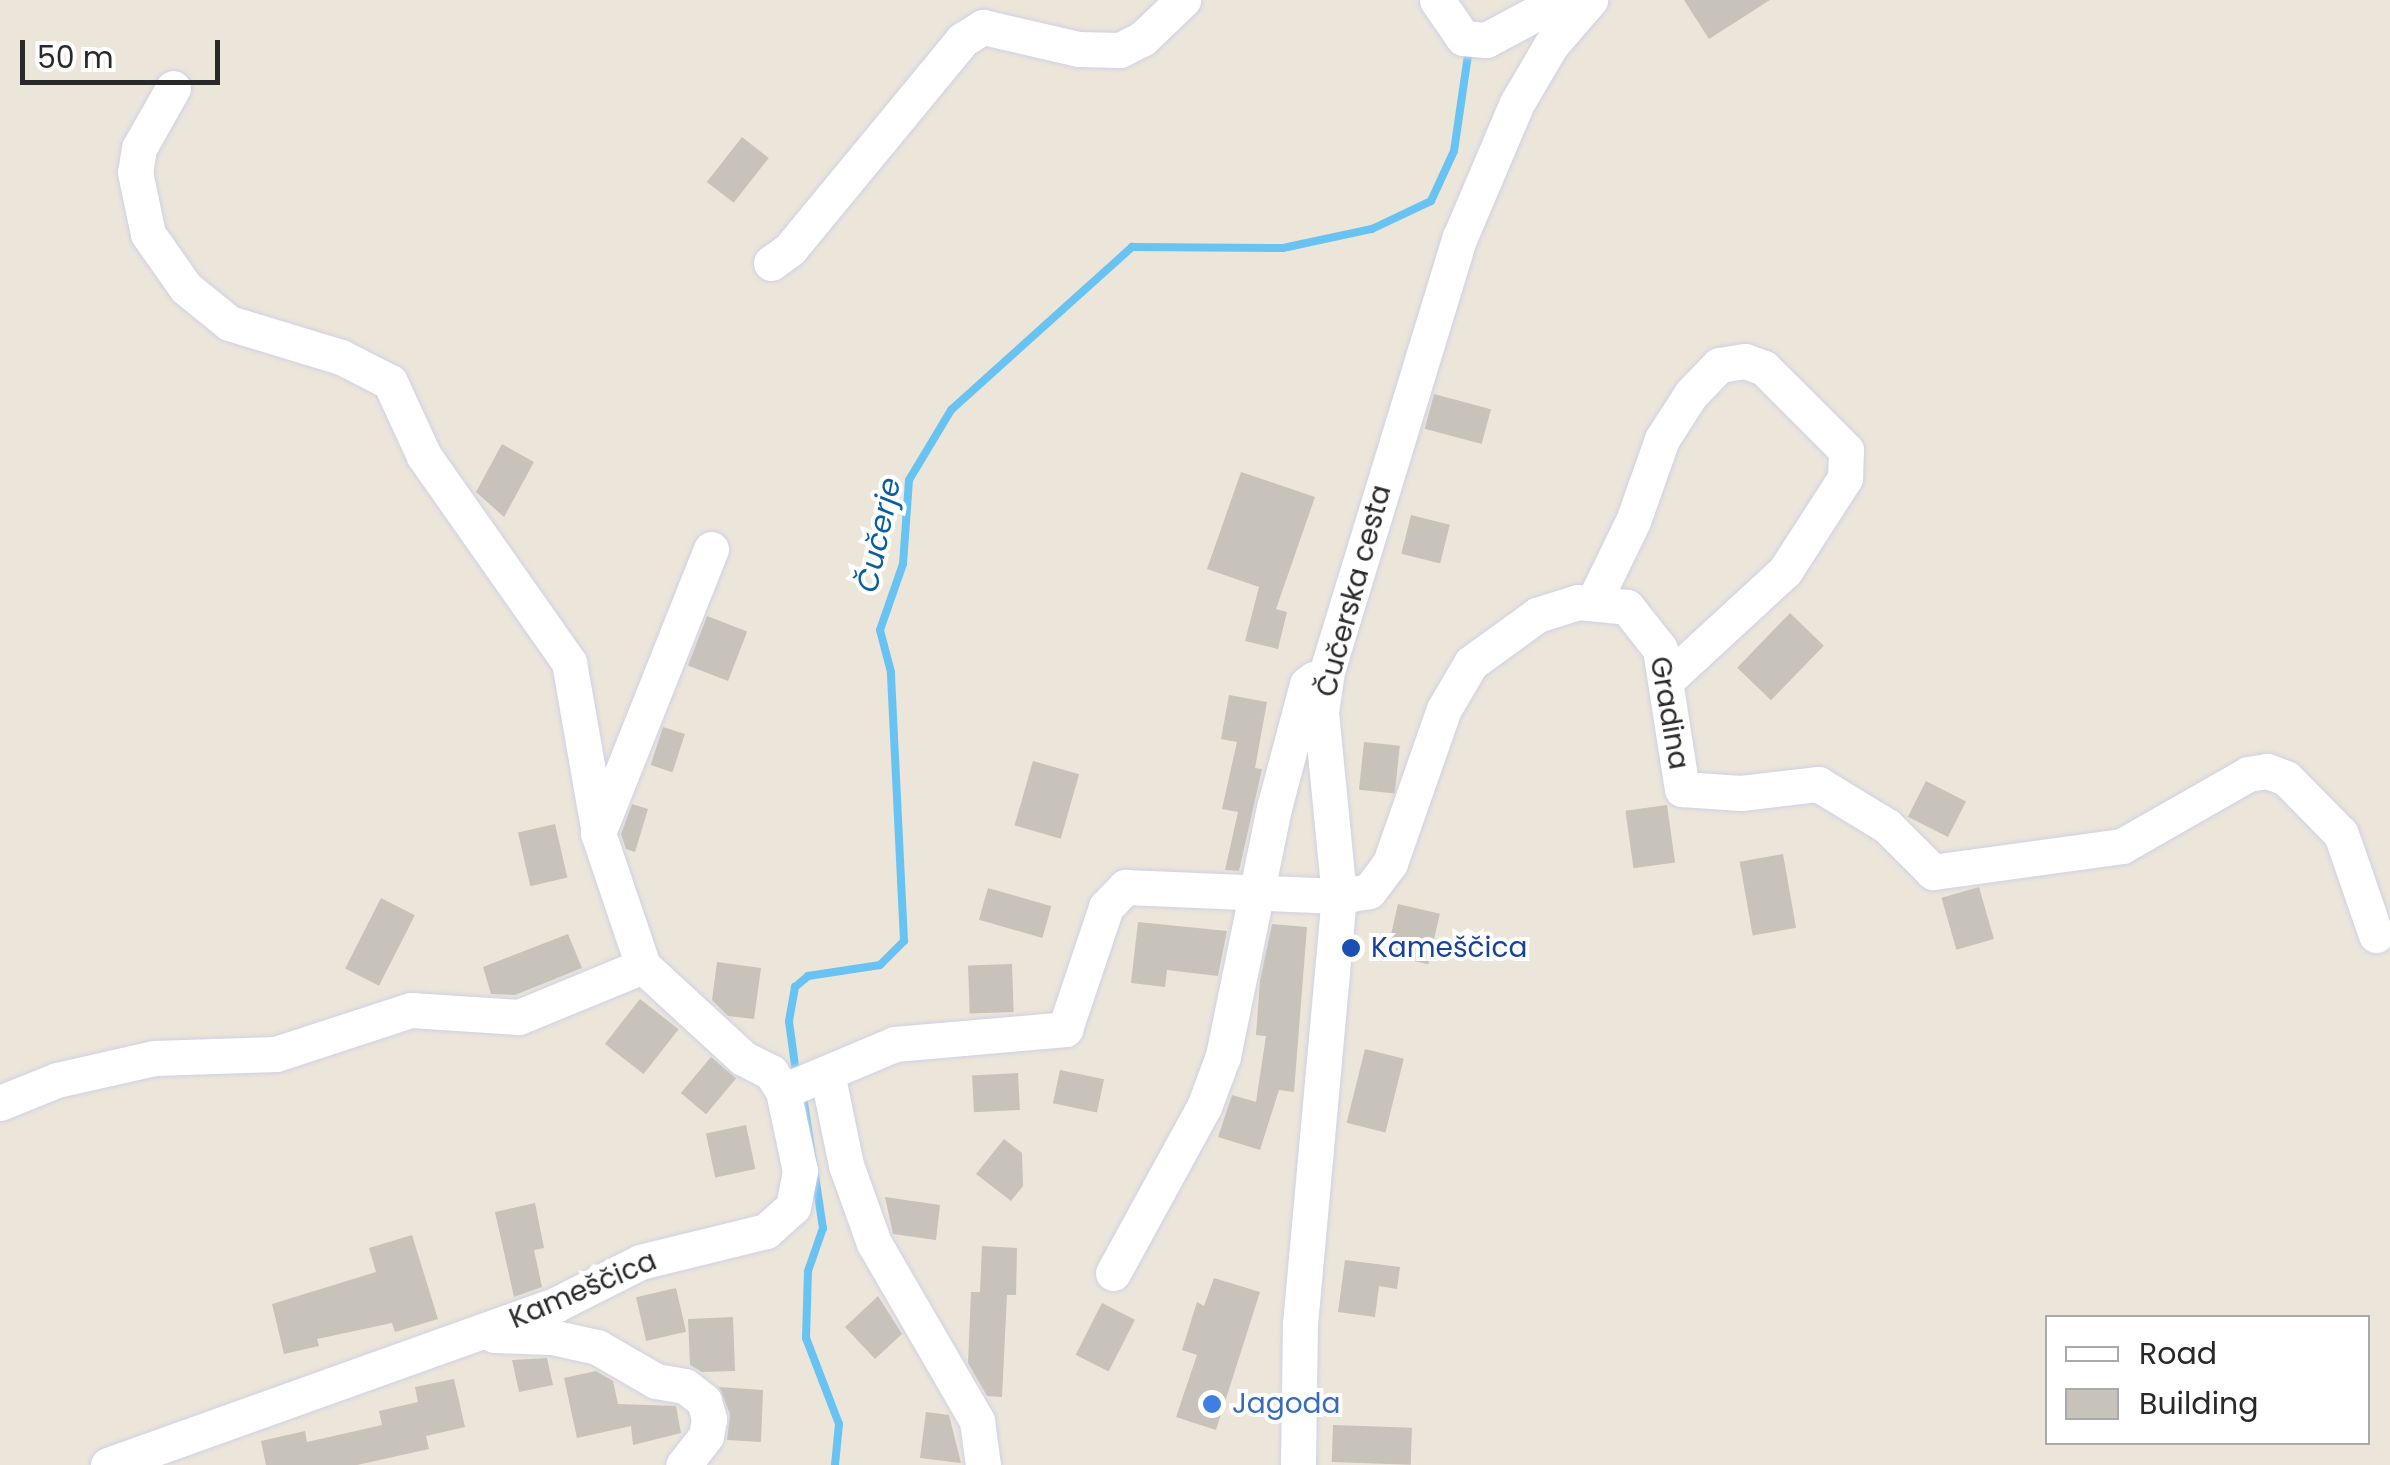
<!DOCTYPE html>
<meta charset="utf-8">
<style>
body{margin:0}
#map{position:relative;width:2390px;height:1465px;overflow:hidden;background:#ece6da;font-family:Poppins,sans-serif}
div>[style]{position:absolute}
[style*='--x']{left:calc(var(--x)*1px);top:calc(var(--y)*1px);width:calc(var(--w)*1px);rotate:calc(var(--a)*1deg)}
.stream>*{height:8px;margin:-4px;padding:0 4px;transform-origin:4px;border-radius:4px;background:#69c3f2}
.building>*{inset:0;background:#c7c2ba;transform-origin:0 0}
.roads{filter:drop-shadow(0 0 2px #cfd1e3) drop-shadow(0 0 2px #cfd1e3)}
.minor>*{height:35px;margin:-17.5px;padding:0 17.5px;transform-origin:17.5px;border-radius:17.5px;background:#fff}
.dots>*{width:28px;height:28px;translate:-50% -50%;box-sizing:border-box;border:5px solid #fff;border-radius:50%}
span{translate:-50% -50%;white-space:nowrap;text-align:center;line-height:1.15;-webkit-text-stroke:8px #fff;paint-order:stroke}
.street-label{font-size:28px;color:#292929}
.transit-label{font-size:28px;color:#164399}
.left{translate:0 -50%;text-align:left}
.shop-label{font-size:28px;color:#366cbe}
.water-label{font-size:30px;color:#095e9d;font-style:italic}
.legend{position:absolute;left:2045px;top:1315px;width:325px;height:130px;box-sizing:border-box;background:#fff;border:2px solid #a9a9a9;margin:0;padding:12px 18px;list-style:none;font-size:30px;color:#292929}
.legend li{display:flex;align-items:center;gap:20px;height:50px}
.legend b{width:50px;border:2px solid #a9a9a9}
.scale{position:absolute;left:20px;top:40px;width:200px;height:45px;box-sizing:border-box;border:5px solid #292929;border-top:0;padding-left:12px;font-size:30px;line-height:35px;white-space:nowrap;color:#292929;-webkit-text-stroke:8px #fff;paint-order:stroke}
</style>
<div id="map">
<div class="stream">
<i style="--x:796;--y:1073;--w:52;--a:-97.7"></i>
<i style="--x:789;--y:1021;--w:35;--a:-80"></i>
<i style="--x:795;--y:987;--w:17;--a:-40"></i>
<i style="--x:808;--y:976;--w:73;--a:-8.7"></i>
<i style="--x:880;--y:965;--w:34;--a:-45"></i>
<i style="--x:904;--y:941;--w:269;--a:-92.8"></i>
<i style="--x:891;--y:672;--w:43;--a:-104.7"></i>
<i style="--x:880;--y:630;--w:70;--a:-70.8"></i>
<i style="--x:903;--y:564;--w:84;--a:-85.9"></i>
<i style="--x:909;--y:480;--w:82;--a:-59"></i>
<i style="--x:951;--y:410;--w:244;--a:-42"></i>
<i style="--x:1132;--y:247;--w:151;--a:0.4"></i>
<i style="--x:1283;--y:248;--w:91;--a:-12.1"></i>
<i style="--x:1372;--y:229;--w:65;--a:-25.4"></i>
<i style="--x:1431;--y:201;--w:55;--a:-65.3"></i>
<i style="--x:1454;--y:151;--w:104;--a:-81.7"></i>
<i style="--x:803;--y:1096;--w:134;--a:81.4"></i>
<i style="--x:823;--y:1228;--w:46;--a:109.2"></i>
<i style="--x:808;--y:1271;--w:67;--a:91.7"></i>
<i style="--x:806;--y:1338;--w:92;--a:69"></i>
<i style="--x:839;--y:1424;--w:41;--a:95.6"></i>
</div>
<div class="building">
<i style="clip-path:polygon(1684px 0,1770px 0,1709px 39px)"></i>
<i style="left:742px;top:137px;width:34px;height:57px;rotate:38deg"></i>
<i style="left:1434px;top:394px;width:59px;height:36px;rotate:15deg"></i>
<i style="clip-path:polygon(502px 444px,534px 462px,504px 517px,476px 492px)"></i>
<i style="clip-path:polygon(1241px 472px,1315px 497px,1276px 609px,1287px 612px,1278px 649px,1245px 641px,1259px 587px,1207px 569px)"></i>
<i style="left:1411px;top:515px;width:40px;height:40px;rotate:14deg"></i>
<i style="left:1790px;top:613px;width:47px;height:76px;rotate:44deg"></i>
<i style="left:707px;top:616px;width:43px;height:53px;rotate:21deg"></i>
<i style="clip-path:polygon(1229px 695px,1267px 702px,1255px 768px,1262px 769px,1239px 871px,1225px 870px,1238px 812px,1222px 809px,1237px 742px,1221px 739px)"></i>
<i style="left:663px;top:727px;width:23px;height:40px;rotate:18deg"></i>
<i style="left:1364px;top:742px;width:36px;height:48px;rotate:6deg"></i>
<i style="left:1033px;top:761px;width:48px;height:67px;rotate:16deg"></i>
<i style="left:1926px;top:781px;width:45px;height:40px;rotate:27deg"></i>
<i style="clip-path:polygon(632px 804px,648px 809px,635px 852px,626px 849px,621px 834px)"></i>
<i style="left:1667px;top:805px;width:58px;height:42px;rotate:82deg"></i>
<i style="left:555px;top:824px;width:55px;height:38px;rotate:77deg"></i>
<i style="left:1783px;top:854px;width:75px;height:44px;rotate:80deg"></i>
<i style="left:1979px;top:887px;width:54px;height:39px;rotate:74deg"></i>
<i style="left:988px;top:888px;width:66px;height:33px;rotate:16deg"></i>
<i style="left:381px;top:898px;width:38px;height:79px;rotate:27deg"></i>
<i style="left:1398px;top:904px;width:43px;height:52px;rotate:13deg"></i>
<i style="clip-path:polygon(1138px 922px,1227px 931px,1218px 976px,1167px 970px,1165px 987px,1131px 983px)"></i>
<i style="clip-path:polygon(1272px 924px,1307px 927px,1294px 1092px,1279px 1090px,1260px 1150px,1218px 1137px,1232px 1095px,1256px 1102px,1266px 1036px,1256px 1035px,1260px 980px)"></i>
<i style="clip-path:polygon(568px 934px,582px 968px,515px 995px,491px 994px,483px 967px)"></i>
<i style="clip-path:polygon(717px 962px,761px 968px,754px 1019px,728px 1016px,712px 1000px)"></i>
<i style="left:1012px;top:964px;width:48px;height:44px;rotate:88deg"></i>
<i style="left:640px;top:999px;width:49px;height:57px;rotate:38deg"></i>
<i style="left:1365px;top:1049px;width:40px;height:76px;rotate:14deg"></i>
<i style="left:711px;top:1057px;width:33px;height:47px;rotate:40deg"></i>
<i style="left:1060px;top:1070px;width:45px;height:34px;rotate:12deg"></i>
<i style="left:1018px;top:1073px;width:37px;height:46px;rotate:87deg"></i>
<i style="left:746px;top:1125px;width:45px;height:41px;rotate:78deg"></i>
<i style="clip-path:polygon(1004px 1139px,1022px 1153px,1023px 1186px,1011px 1201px,976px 1174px)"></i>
<i style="clip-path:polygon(885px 1197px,940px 1205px,936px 1240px,893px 1234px)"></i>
<i style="clip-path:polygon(535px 1203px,544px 1248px,534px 1250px,542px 1287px,514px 1297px,495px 1212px)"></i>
<i style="clip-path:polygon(412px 1235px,438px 1319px,395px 1332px,392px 1323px,317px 1339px,319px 1346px,284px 1354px,272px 1304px,376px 1272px,369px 1248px)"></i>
<i style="clip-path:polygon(982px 1246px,1017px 1248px,1016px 1295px,1007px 1295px,1002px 1397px,987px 1396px,968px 1363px,971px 1292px,980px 1292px)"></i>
<i style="clip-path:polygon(1345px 1260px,1400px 1267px,1397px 1289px,1379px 1286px,1375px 1317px,1338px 1312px)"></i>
<i style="clip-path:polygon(1214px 1278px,1260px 1292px,1216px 1430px,1176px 1417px,1197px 1355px,1182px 1350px,1197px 1302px,1204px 1306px)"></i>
<i style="left:676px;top:1288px;width:45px;height:41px;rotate:77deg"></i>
<i style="clip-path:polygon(878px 1296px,902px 1334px,875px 1359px,845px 1327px)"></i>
<i style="left:1102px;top:1303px;width:37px;height:58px;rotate:27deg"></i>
<i style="clip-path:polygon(733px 1317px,735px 1371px,702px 1372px,690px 1365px,688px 1319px)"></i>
<i style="clip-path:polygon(547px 1358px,553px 1385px,519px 1392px,512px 1360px)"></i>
<i style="clip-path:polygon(596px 1371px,613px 1381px,618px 1404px,676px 1406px,681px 1433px,633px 1445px,631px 1426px,577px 1438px,564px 1378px)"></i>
<i style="clip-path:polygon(454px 1379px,465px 1427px,426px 1436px,429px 1449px,357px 1465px,266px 1465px,261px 1441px,305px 1431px,307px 1442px,382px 1425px,379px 1411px,418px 1402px,415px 1387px)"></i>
<i style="clip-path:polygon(719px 1387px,763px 1390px,761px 1442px,727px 1440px,730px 1414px)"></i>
<i style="clip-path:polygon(926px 1412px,949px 1415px,961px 1463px,920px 1458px)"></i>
<i style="left:1333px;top:1425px;width:79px;height:37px;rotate:2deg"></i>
</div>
<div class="roads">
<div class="minor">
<i style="--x:1437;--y:0;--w:46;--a:55.6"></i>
<i style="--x:1463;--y:38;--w:23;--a:5"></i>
<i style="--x:1486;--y:40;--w:85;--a:-28.1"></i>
<i style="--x:173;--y:88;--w:69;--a:119.5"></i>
<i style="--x:139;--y:148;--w:24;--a:99"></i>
<i style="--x:135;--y:172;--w:63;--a:78.2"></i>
<i style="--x:148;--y:234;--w:66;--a:54.9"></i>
<i style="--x:186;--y:288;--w:55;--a:39.1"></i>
<i style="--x:229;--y:323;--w:117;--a:16.9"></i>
<i style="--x:341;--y:357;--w:55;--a:27"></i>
<i style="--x:390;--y:382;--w:81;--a:65.3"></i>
<i style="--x:424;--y:456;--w:252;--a:54.9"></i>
<i style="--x:569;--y:662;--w:162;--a:80.1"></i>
<i style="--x:771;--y:263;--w:24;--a:-36"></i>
<i style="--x:790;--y:249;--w:271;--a:-50.5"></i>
<i style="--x:962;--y:40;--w:25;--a:-32"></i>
<i style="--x:983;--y:27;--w:98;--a:13"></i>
<i style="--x:1078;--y:49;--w:42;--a:1.4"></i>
<i style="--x:1120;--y:50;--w:25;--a:-27"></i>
<i style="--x:1142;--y:39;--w:57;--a:-43.6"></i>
<i style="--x:711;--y:549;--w:306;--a:111.7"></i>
<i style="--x:598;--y:833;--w:140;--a:71.3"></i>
<i style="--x:643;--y:966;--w:136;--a:42.6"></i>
<i style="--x:743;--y:1058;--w:31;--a:27"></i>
<i style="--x:771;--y:1072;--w:22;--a:58"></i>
<i style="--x:783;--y:1091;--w:121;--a:-22.8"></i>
<i style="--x:895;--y:1044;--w:171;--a:-5"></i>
<i style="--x:1065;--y:1029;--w:129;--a:-71.4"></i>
<i style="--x:1106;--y:907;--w:28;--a:-46"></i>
<i style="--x:1125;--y:887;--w:214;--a:2.4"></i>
<i style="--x:1339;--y:896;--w:30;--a:-9"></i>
<i style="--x:1369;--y:891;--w:35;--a:-53"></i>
<i style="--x:1390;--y:863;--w:163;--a:-70.7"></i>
<i style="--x:1444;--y:709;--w:53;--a:-59.6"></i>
<i style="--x:1471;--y:663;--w:82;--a:-36"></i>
<i style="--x:1537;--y:615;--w:43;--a:-17.6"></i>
<i style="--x:1578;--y:602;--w:49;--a:5.8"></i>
<i style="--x:1627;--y:607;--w:53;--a:51.8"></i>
<i style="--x:1660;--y:649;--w:142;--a:81.1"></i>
<i style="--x:1682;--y:789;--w:59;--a:3.9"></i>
<i style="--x:1741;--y:793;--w:78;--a:-6.7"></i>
<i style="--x:1818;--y:784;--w:81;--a:31.3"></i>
<i style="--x:1887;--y:826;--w:65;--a:45"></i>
<i style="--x:1933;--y:872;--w:191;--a:-7.8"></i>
<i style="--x:2122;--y:846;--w:145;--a:-29.7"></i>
<i style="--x:2248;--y:774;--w:19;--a:-9"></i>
<i style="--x:2267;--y:771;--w:20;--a:20"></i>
<i style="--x:2286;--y:778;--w:78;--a:45.5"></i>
<i style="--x:2341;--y:834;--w:107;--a:70.9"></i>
<i style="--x:1594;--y:601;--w:89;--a:-64"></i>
<i style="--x:1633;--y:521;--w:87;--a:-70.5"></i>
<i style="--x:1662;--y:439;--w:54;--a:-57.2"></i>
<i style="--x:1691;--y:394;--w:40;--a:-46"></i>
<i style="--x:1719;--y:365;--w:26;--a:-9"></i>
<i style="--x:1745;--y:361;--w:20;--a:20"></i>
<i style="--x:1764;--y:368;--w:116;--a:45"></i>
<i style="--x:1846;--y:450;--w:28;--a:92"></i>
<i style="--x:1845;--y:478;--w:111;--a:122.8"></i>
<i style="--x:1785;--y:571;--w:161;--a:137.3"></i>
<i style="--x:827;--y:1073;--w:94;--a:78.3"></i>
<i style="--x:846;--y:1165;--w:83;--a:70.3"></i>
<i style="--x:874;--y:1243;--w:206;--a:59.9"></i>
<i style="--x:977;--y:1421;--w:44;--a:82.2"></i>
<i style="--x:0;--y:1103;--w:61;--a:-22"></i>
<i style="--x:57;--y:1080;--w:99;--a:-12.8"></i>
<i style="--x:154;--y:1058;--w:122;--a:-1.9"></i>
<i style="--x:276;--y:1054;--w:142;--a:-18.1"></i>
<i style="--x:411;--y:1010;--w:108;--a:3.7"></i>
<i style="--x:519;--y:1017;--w:134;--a:-22.4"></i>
<i style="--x:1113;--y:1273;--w:189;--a:-61.3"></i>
<i style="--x:1204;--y:1107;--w:54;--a:-69.6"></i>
<i style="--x:1223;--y:1056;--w:253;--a:-78.4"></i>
<i style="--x:1274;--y:808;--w:128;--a:-75.1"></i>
<i style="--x:1307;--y:684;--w:9;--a:-36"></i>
<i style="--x:494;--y:1335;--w:58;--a:2"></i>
<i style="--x:552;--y:1337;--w:46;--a:12.5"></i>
<i style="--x:597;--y:1347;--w:68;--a:30"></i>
<i style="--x:656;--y:1381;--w:29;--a:10"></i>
<i style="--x:685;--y:1386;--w:24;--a:38"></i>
<i style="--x:704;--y:1401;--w:19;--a:74"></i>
<i style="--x:709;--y:1419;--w:17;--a:100"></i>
<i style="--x:706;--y:1436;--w:37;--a:128"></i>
<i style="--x:108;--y:1465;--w:477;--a:-19.7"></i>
<i style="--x:557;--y:1304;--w:93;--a:-26.8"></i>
<i style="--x:640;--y:1262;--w:130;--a:-13.8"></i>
<i style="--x:766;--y:1231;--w:36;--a:-42"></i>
<i style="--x:793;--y:1207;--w:37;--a:-79"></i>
<i style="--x:800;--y:1171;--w:82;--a:-102"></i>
<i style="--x:1298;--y:1465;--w:141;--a:-89.2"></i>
<i style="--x:1300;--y:1324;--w:430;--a:-84.8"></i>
<i style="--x:1339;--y:896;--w:185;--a:-95.6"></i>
<i style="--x:1321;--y:712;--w:41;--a:-81.7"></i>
<i style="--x:1327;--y:671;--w:454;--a:-73"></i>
<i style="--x:1460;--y:237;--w:146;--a:-67"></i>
<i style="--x:1517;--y:103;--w:67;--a:-59.6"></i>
<i style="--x:1551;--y:45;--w:60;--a:-49.1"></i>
</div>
</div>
<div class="dots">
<i style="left:1351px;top:948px;background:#1a4fb4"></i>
<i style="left:1212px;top:1404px;background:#3f7fe0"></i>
</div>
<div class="street-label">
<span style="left:1354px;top:591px;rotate:-75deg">Čučerska cesta</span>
<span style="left:1669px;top:713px;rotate:80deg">Gradina</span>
<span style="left:583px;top:1290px;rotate:-23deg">Kameščica</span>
</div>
<div class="transit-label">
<span class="left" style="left:1371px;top:948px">Kameščica</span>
</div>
<div class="shop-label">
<span class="left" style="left:1232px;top:1404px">Jagoda</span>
</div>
<div class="water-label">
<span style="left:879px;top:535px;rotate:-78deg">Čučerje</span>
</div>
<ul class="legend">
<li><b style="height:12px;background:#fff"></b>Road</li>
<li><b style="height:28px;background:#c7c2ba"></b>Building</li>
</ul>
<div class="scale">50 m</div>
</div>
